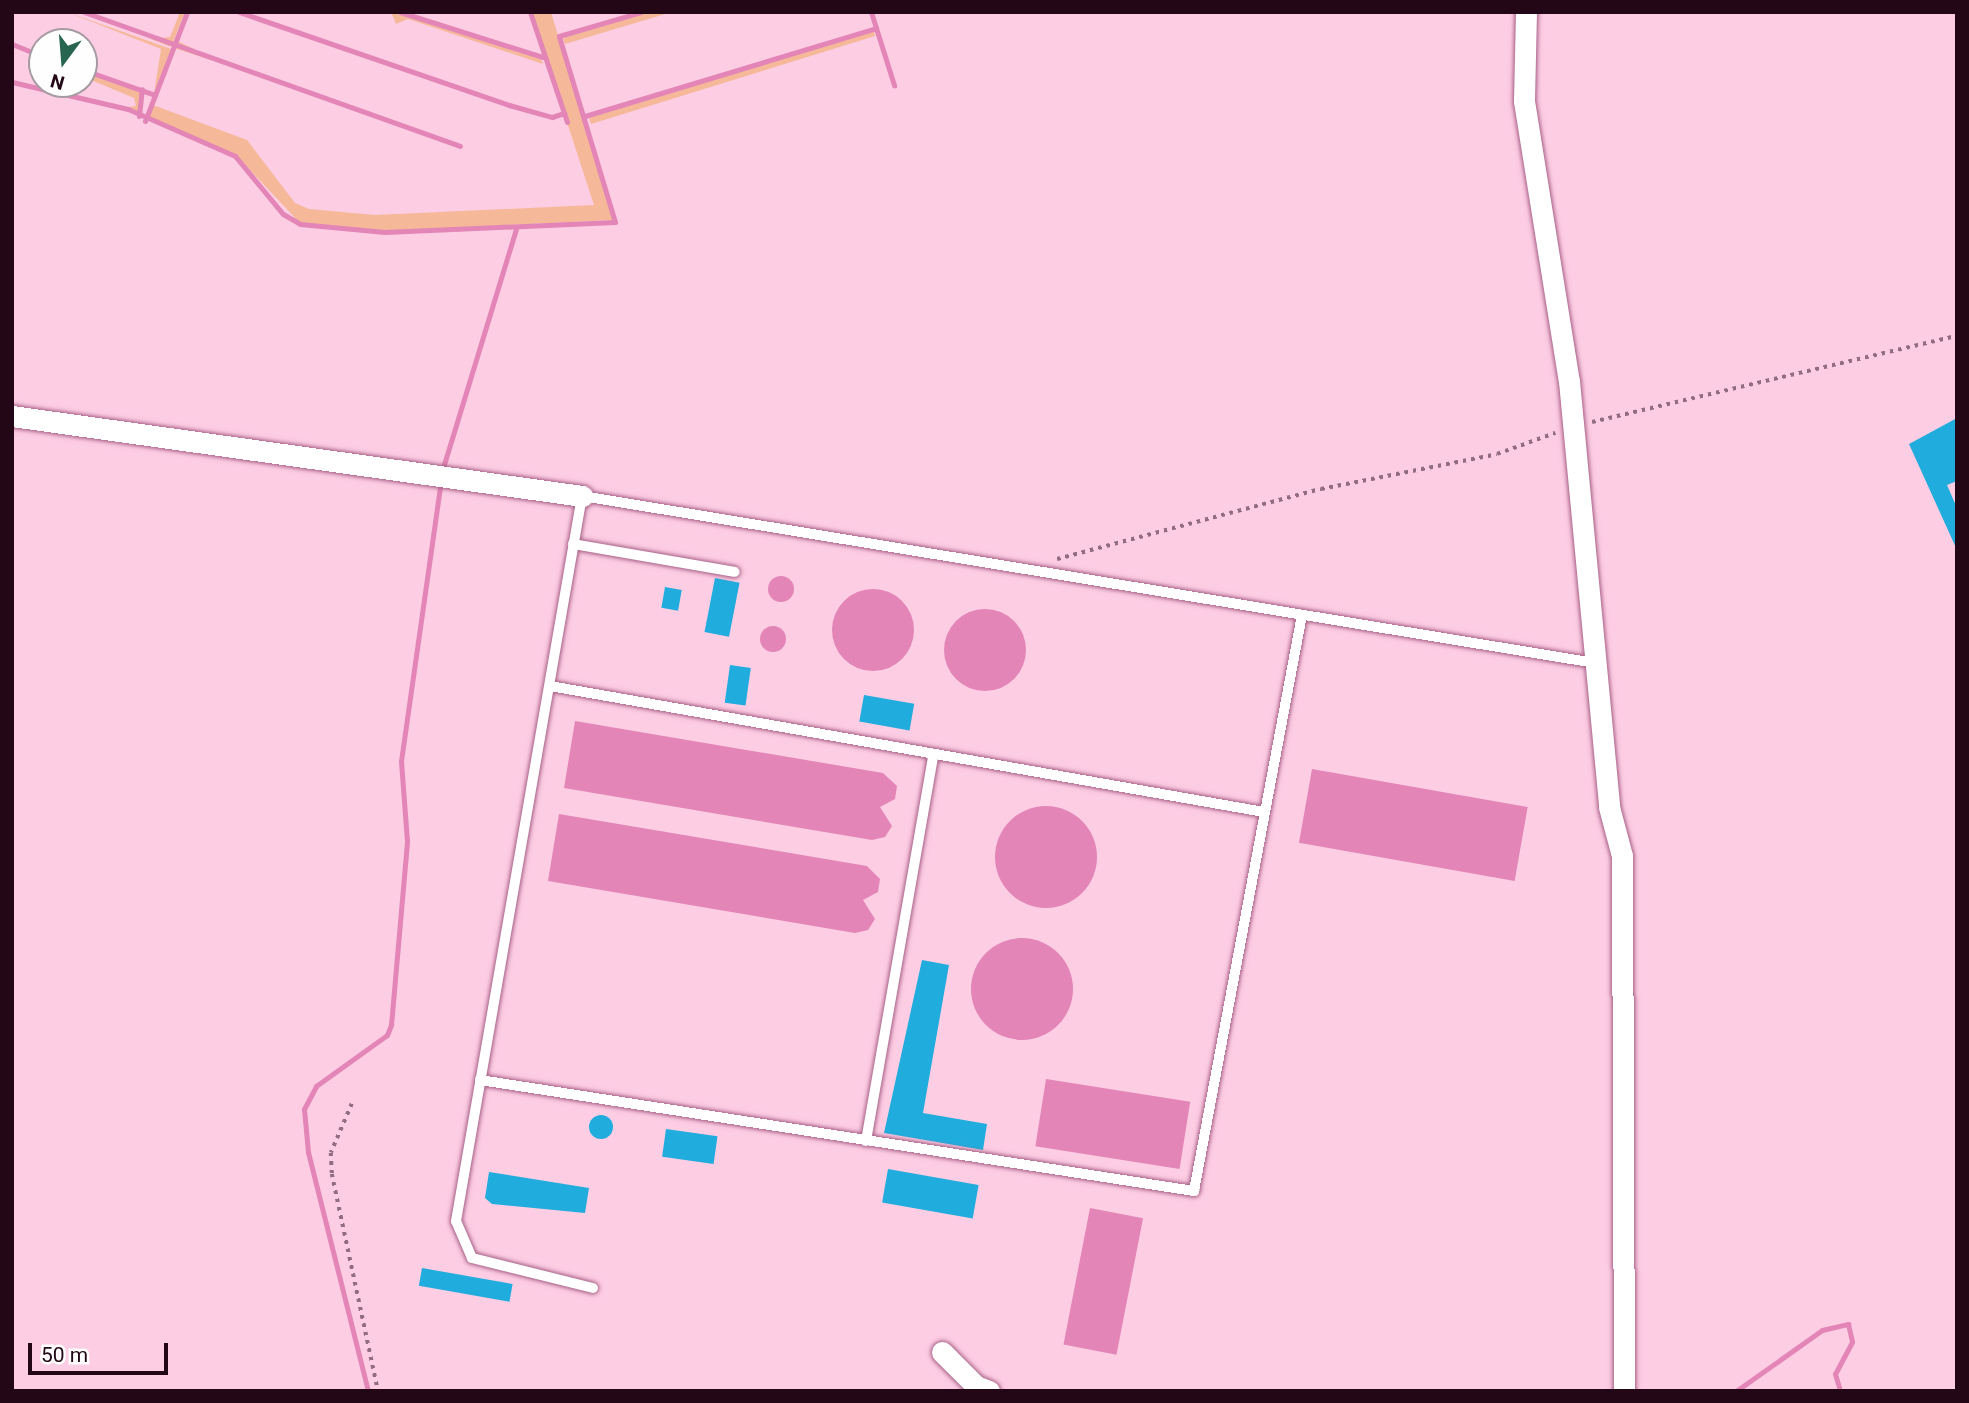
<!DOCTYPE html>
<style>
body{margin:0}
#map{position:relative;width:1969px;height:1403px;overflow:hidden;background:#fdcde4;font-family:Roboto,sans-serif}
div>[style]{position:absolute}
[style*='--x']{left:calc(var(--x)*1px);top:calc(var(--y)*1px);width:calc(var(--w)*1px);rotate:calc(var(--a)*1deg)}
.green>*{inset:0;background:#f5b899}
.water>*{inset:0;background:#e385b6;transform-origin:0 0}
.round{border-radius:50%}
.stream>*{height:5px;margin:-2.5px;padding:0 2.5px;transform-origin:2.5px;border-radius:2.5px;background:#e385b6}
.building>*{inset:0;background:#20addd;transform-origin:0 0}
.path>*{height:3.5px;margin-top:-1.75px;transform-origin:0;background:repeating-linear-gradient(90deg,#926c80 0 3.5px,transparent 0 8.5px)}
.roads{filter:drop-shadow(0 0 2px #a86086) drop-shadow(0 0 2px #a86086)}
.service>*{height:10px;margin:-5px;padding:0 5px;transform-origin:5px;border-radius:5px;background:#fff}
.minor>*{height:21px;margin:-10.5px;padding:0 10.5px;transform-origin:10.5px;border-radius:10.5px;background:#fff}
span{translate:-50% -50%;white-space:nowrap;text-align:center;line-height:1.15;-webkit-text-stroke:5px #fefefe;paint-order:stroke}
.frame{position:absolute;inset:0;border:14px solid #230717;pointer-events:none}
.north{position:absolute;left:28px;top:28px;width:70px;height:70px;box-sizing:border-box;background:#fefefe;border:2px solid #a69ba2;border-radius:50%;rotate:196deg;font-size:19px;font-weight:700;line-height:28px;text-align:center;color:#230717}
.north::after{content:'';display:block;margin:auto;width:24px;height:32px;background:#286550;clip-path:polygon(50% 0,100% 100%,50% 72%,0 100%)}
.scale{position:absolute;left:28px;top:1343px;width:140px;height:32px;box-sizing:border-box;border:4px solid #230717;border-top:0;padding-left:9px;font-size:21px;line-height:24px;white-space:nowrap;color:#230717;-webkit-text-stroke:5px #fefefe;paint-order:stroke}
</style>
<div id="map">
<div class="green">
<i style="clip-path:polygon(67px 12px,171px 49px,154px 93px,161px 49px)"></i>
<i style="clip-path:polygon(180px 12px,185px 12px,171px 47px,151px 39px,170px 37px)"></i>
<i style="clip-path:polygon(188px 12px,179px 42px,235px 68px,174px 48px)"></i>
<i style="clip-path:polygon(391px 12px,541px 59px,543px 64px,408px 19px,396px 24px)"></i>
<i style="clip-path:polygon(531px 12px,551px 12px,613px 220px,385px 231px,300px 223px,236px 155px,147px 120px,153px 105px,247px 140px,295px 203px,309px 209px,375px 215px,594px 205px)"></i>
<i style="clip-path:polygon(650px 12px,672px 12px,565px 44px,563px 38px)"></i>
<i style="clip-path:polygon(874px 31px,875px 36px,591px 124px,589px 118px)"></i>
<i style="clip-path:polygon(84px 71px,141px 89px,138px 113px,129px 107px,136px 106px,134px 98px,84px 77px)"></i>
</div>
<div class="water">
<i class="round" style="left:768px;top:576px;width:26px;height:26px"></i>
<i class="round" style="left:832px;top:589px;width:82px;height:82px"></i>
<i class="round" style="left:944px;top:609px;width:82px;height:82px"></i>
<i class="round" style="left:760px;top:626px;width:26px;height:26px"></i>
<i style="clip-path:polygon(575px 721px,883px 773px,897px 786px,895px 799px,880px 807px,892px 826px,885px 837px,872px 840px,564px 788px)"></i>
<i style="left:1312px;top:769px;width:219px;height:75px;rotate:10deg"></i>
<i class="round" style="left:995px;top:806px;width:102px;height:102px"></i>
<i style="clip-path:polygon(559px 814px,867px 866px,880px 879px,878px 892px,863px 900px,875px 919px,868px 930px,855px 933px,548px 881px)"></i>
<i class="round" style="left:971px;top:938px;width:102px;height:102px"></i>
<i style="left:1046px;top:1079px;width:146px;height:68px;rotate:9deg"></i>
<i style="left:1090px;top:1208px;width:54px;height:139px;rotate:11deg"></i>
</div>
<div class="stream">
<i style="--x:84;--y:12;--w:399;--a:19.6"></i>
<i style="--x:239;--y:12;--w:286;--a:19"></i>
<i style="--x:509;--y:105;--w:45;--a:15.6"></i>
<i style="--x:552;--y:117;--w:13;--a:-18"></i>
<i style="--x:400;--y:12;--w:150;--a:17.5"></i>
<i style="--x:530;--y:12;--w:116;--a:71.4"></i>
<i style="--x:871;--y:12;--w:77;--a:72.5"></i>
<i style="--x:12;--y:44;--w:32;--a:22"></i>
<i style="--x:84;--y:70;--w:75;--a:19.4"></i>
<i style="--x:12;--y:82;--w:119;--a:13.1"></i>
<i style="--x:128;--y:109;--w:117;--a:23.7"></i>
<i style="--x:235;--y:156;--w:75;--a:50.4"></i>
<i style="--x:283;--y:214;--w:20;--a:30"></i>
<i style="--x:300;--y:224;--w:85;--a:5.4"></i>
<i style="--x:385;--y:232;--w:230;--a:-2.5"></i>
<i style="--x:615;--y:222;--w:194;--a:-106.8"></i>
<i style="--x:559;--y:36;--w:85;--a:-16.3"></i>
<i style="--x:139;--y:116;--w:27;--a:-84"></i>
<i style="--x:585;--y:116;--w:304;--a:-16.8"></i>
<i style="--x:145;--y:121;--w:117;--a:-68.9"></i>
<i style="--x:442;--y:471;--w:253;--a:-73"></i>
<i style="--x:368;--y:1391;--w:246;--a:-104.1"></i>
<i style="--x:308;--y:1152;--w:43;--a:-95.3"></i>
<i style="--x:304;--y:1109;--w:26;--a:-62"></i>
<i style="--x:316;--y:1086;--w:87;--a:-35.7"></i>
<i style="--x:387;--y:1035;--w:11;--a:-68"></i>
<i style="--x:391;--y:1025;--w:185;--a:-85"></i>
<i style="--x:407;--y:841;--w:80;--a:-94.3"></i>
<i style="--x:401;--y:761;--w:283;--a:-81.9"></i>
<i style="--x:1736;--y:1391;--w:105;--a:-35.3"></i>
<i style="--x:1822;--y:1330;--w:27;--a:-13"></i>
<i style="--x:1848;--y:1324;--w:18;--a:77"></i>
<i style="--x:1852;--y:1342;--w:36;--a:118"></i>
<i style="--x:1835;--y:1374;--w:14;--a:73"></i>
</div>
<div class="building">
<i style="clip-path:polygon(1957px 418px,1957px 481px,1947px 485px,1957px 508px,1957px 550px,1909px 444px)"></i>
<i style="left:715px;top:578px;width:25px;height:55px;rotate:11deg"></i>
<i style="left:665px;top:587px;width:17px;height:21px;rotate:10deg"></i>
<i style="left:730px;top:665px;width:21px;height:38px;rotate:8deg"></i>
<i style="left:864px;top:695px;width:51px;height:27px;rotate:10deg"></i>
<i style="clip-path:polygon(922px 960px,949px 965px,923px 1113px,987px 1124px,983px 1150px,884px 1133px)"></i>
<i class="round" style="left:589px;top:1115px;width:24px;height:24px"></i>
<i style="left:666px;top:1129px;width:52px;height:28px;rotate:8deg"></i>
<i style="left:888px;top:1169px;width:92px;height:34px;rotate:10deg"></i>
<i style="clip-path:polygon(489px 1172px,589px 1188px,585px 1213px,492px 1204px,485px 1198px)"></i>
<i style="left:422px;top:1268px;width:92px;height:18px;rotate:10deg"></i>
</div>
<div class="path">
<i style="--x:1592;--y:422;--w:375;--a:-13.3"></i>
<i style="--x:1057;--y:559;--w:273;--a:-14.9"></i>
<i style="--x:1321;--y:489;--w:179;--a:-11.2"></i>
<i style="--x:1497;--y:454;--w:62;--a:-19.9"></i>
<i style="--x:352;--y:1104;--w:53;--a:113.2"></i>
<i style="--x:331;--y:1153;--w:21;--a:87"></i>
<i style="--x:332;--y:1174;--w:222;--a:78"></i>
</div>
<div class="roads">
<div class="service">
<i style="--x:573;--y:544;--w:164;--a:9.8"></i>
<i style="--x:550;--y:686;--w:725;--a:10.01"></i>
<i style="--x:480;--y:1080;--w:723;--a:8.84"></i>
<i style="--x:1194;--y:1191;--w:586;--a:-79.38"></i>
<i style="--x:866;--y:1141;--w:390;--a:-80.1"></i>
<i style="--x:593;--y:1288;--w:125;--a:-166.1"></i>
<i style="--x:472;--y:1258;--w:40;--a:-113.4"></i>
<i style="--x:456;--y:1221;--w:736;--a:-80.14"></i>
<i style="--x:582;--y:496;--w:1027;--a:9.36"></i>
</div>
<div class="minor">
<i style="--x:1526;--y:12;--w:89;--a:91.3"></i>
<i style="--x:1524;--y:101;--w:284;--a:80.9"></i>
<i style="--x:1569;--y:381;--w:428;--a:84.6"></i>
<i style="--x:1609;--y:807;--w:51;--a:75.1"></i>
<i style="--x:1622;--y:856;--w:535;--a:89.79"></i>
<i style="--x:12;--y:416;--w:576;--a:7.99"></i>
<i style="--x:942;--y:1352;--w:48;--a:45"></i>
<i style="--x:976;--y:1386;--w:14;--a:21"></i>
</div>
</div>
<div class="frame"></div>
<div class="north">N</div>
<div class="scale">50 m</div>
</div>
